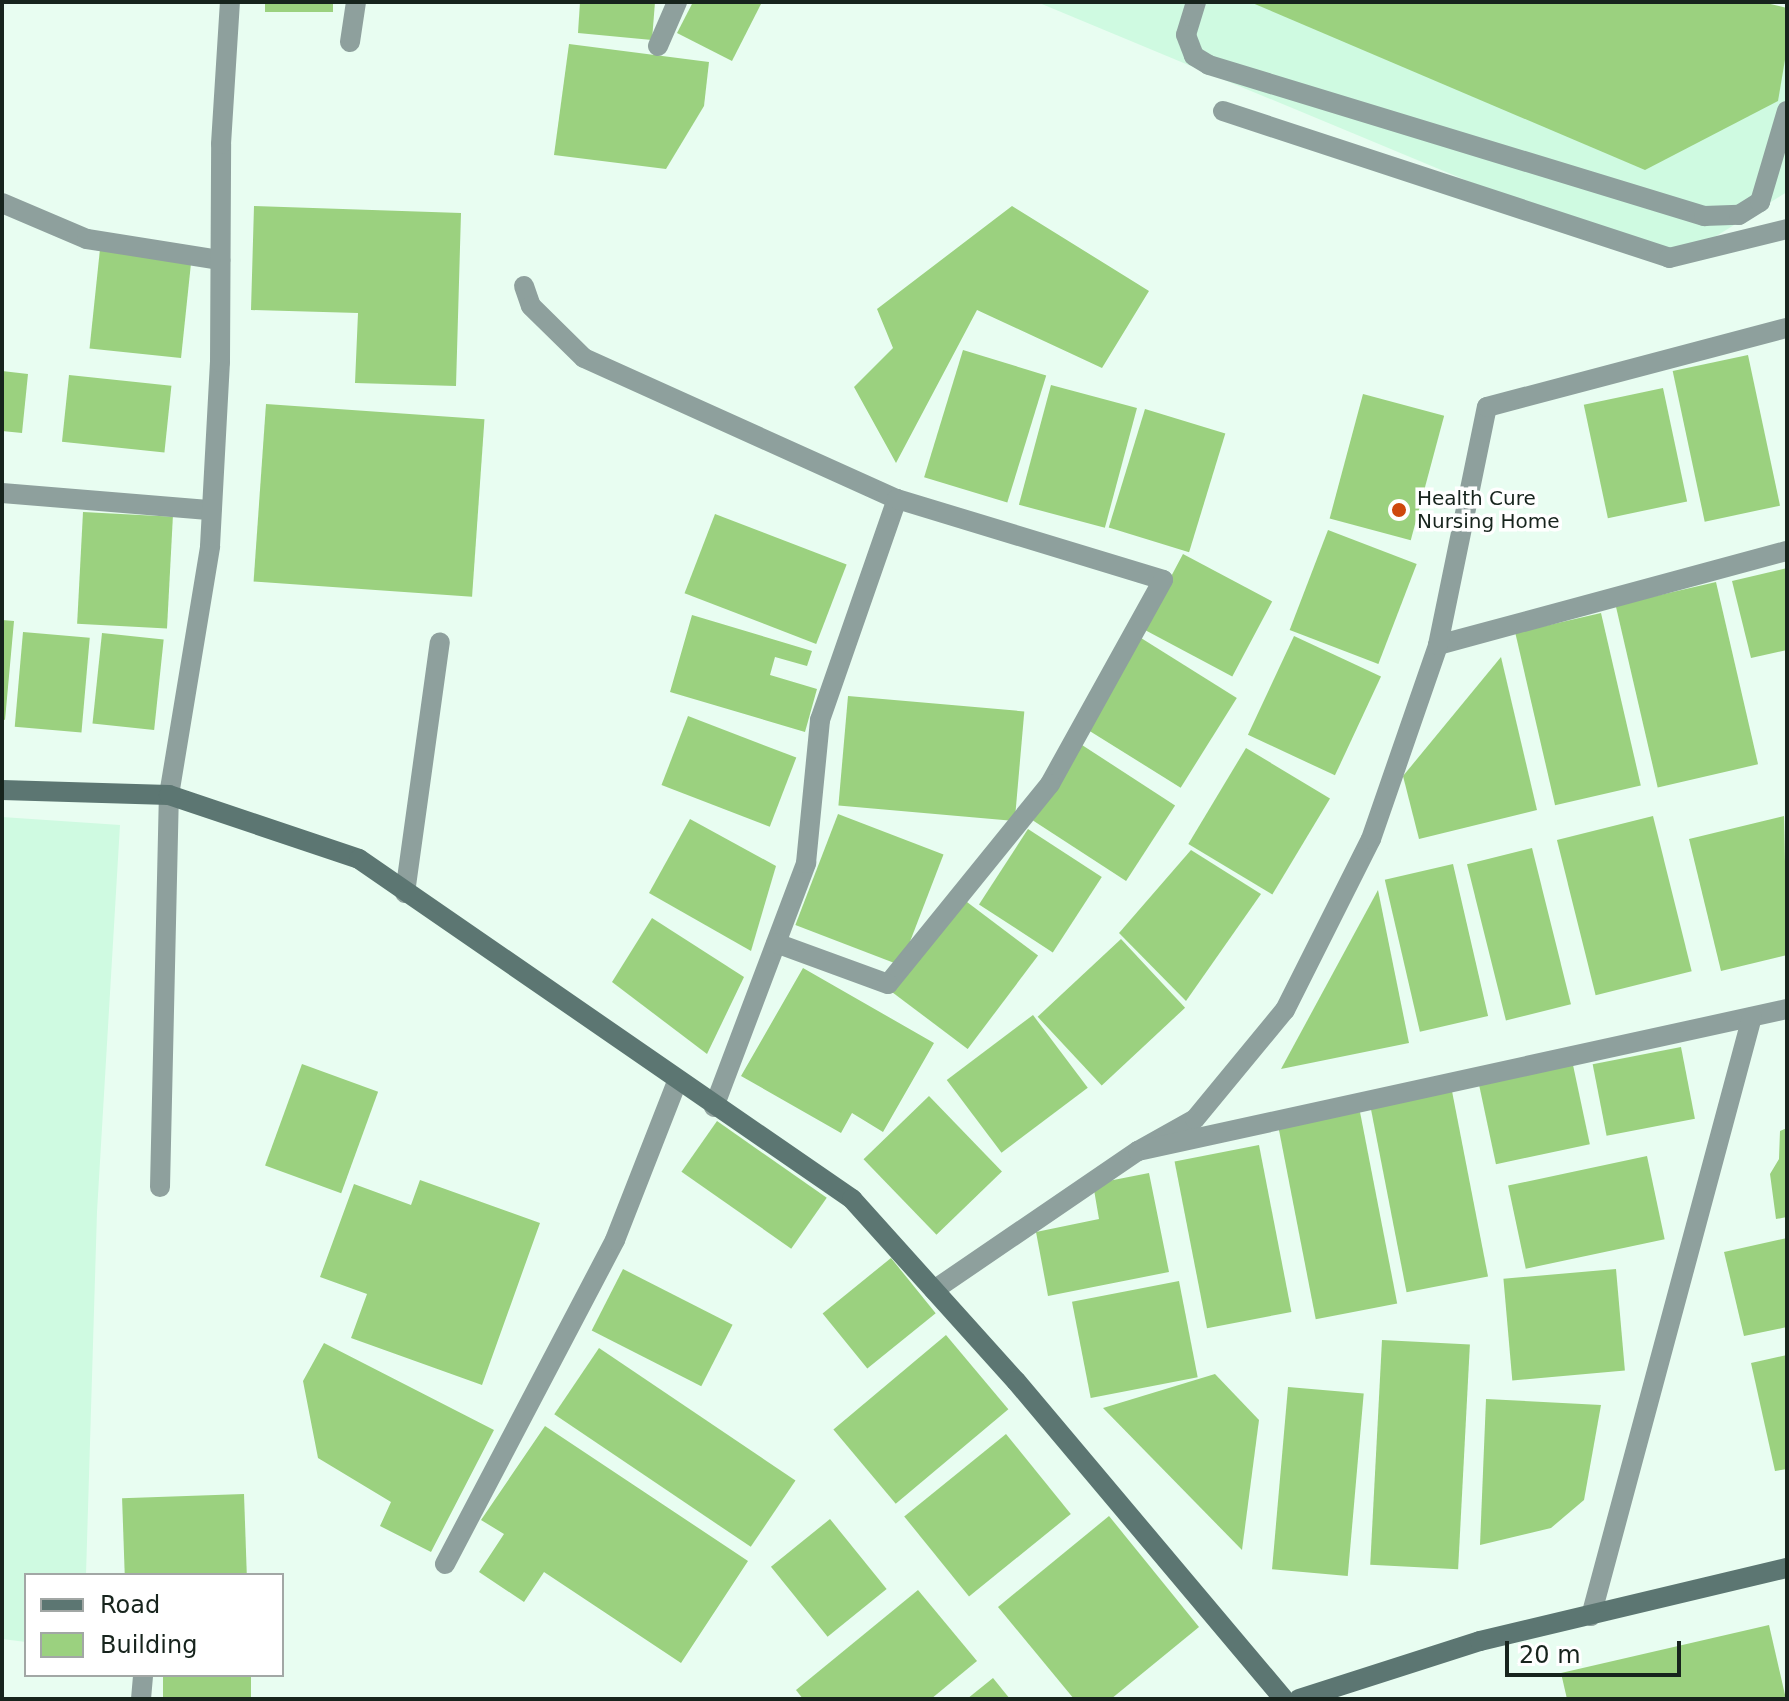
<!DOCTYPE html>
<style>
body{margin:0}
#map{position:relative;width:1789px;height:1701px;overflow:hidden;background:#e8fdf1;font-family:"DejaVu Sans",sans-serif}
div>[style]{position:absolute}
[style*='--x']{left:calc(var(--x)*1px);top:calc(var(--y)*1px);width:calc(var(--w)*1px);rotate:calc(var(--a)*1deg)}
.built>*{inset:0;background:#cffae1}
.building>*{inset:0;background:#9bd17f;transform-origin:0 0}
.street>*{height:20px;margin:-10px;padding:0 10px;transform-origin:10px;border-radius:10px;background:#8ea09d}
.secondary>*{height:20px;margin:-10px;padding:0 10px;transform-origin:10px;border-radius:10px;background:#5c7672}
.dots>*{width:22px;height:22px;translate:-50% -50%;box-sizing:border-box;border:4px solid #fff;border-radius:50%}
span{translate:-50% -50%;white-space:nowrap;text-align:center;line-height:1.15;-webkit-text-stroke:7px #fff;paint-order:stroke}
.poi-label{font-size:20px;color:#17241d}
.left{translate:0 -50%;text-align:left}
.frame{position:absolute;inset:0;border:4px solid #17241d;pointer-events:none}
.legend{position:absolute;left:24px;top:1573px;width:260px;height:104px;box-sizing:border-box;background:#fff;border:2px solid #a2a7a5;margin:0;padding:10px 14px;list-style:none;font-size:24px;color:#17241d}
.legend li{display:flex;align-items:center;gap:16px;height:40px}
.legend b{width:40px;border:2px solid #a2a7a5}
.scale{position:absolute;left:1505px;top:1641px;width:176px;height:36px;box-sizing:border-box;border:4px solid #17241d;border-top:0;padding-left:10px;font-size:24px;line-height:28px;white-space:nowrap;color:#17241d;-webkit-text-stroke:6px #fff;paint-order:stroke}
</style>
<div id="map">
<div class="built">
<i style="clip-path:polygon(1037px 2px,1707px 2px,1787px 41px,1787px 192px,1670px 265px)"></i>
<i style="clip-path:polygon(2px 817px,120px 825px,97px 1212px,86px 1575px,26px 1575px,26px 1642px,2px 1639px)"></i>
</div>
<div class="building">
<i style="left:265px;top:2px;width:68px;height:10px"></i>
<i style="clip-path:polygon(580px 2px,655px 2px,652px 40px,578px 33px)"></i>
<i style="clip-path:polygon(693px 2px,762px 2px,732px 61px,677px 33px)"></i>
<i style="clip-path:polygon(1250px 2px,1762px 2px,1787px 8px,1787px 48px,1778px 101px,1645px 170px)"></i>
<i style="clip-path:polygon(569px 44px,709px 62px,704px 106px,666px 169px,554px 155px)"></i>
<i style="clip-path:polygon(254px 206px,461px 213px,456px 386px,355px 383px,358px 313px,251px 310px)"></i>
<i style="clip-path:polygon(1012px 206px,1149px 291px,1102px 368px,977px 310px,896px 463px,854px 387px,893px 348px,877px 309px)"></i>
<i style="left:100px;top:249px;width:92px;height:100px;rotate:6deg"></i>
<i style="left:963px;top:350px;width:87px;height:133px;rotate:17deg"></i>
<i style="left:1748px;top:355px;width:154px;height:77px;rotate:78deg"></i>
<i style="clip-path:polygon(2px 371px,28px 374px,22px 433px,2px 431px)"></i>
<i style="left:69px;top:375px;width:103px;height:67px;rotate:6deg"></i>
<i style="left:1051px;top:385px;width:89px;height:124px;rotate:15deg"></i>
<i style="left:1663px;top:388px;width:116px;height:81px;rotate:78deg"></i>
<i style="left:1363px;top:394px;width:84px;height:129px;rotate:15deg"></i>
<i style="left:266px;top:404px;width:219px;height:178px;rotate:4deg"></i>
<i style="left:1145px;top:409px;width:84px;height:124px;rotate:17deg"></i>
<i style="left:83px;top:512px;width:90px;height:112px;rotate:3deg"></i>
<i style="left:715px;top:514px;width:141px;height:85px;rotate:21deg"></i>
<i style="left:1328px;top:530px;width:95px;height:107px;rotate:21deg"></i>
<i style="left:1183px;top:554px;width:101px;height:85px;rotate:28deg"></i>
<i style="clip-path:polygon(1787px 568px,1787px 650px,1751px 658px,1732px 581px)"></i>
<i style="left:1716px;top:582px;width:187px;height:103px;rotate:77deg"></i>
<i style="left:1601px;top:613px;width:177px;height:88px;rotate:77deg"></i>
<i style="clip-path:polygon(692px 615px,812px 651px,807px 666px,775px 657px,770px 675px,817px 689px,805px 732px,670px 692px)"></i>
<i style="clip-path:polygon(2px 620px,14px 621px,5px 720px,2px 719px)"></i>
<i style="left:23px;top:632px;width:67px;height:95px;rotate:5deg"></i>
<i style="left:102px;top:633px;width:62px;height:91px;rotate:6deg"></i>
<i style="left:1294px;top:636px;width:96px;height:109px;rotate:25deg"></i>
<i style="left:1141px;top:638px;width:113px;height:106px;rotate:32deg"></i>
<i style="clip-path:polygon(1501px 657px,1537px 810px,1419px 839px,1403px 776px)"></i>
<i style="left:848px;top:696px;width:177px;height:110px;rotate:5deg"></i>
<i style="left:688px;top:716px;width:116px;height:74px;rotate:21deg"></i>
<i style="left:1082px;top:745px;width:111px;height:90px;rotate:33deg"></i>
<i style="left:1246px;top:748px;width:98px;height:112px;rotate:31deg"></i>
<i style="left:838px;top:814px;width:113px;height:119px;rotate:21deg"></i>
<i style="left:1653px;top:816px;width:160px;height:99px;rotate:76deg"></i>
<i style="clip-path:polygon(1784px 816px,1787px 955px,1721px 971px,1689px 839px)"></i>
<i style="clip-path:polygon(690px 819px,776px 866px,751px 951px,649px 893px)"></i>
<i style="left:1028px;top:829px;width:88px;height:90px;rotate:33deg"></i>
<i style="left:1532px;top:848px;width:161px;height:67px;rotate:76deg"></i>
<i style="clip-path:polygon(1191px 850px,1261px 894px,1186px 1001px,1119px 933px)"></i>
<i style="left:1453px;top:864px;width:156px;height:70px;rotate:77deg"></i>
<i style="clip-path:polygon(1378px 890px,1409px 1043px,1281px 1069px)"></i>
<i style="left:963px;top:899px;width:94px;height:117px;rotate:37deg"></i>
<i style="clip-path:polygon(652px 918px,744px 977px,707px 1054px,612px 982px)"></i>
<i style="left:1121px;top:939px;width:94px;height:114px;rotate:47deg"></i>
<i style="clip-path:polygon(803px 968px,934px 1043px,883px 1132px,852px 1113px,841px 1133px,741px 1076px)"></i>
<i style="left:1033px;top:1015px;width:91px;height:108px;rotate:53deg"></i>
<i style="left:1681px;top:1047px;width:73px;height:90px;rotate:79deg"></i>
<i style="left:302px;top:1064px;width:81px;height:108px;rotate:20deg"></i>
<i style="left:1573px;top:1065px;width:81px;height:96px;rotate:78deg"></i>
<i style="left:1451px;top:1086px;width:194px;height:83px;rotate:79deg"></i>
<i style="left:929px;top:1096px;width:105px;height:91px;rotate:46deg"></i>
<i style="left:1360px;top:1112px;width:195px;height:83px;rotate:79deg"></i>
<i style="left:717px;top:1121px;width:134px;height:62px;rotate:35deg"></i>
<i style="clip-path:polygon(1787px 1128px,1787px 1217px,1776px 1219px,1770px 1174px,1779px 1159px,1780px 1131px)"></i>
<i style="left:1259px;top:1145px;width:170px;height:86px;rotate:79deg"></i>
<i style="left:1647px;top:1156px;width:85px;height:142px;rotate:78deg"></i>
<i style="clip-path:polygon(1149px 1173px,1169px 1272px,1048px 1296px,1036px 1232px,1099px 1219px,1093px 1184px)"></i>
<i style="clip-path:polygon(420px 1180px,540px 1223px,482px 1385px,351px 1338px,367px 1294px,320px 1277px,354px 1184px,411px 1205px)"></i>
<i style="clip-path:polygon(1787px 1238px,1787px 1327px,1744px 1336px,1724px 1252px)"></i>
<i style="left:891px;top:1258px;width:71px;height:88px;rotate:51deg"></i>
<i style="left:623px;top:1269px;width:123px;height:69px;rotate:27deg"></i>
<i style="left:1616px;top:1269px;width:102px;height:113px;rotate:85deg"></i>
<i style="left:1179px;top:1281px;width:98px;height:109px;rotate:79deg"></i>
<i style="left:946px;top:1335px;width:97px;height:147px;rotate:50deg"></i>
<i style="left:1382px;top:1340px;width:88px;height:225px;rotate:3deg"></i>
<i style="clip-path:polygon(324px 1343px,494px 1430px,431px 1552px,380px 1526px,391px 1502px,318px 1458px,303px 1381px)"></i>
<i style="left:599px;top:1348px;width:237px;height:80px;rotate:34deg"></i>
<i style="clip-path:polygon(1787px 1355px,1787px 1469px,1775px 1471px,1751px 1363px)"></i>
<i style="clip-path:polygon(1215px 1374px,1259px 1420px,1242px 1550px,1103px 1408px)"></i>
<i style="left:1288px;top:1387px;width:76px;height:183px;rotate:5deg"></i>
<i style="clip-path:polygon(1486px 1399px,1601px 1405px,1584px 1500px,1551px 1528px,1480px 1545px)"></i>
<i style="clip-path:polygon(545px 1426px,748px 1561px,681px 1663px,544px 1572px,524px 1602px,479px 1572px,504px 1534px,481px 1520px)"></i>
<i style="left:1006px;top:1434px;width:103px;height:131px;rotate:51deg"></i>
<i style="left:244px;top:1494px;width:81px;height:122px;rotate:88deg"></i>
<i style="clip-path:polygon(1109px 1516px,1199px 1627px,1111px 1699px,1074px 1699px,998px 1607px)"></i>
<i style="left:830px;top:1519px;width:90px;height:76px;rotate:51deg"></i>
<i style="clip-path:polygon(918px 1590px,977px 1661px,931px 1699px,803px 1699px,796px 1690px)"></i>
<i style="clip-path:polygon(1769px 1625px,1786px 1699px,1567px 1699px,1561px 1673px)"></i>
<i style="left:163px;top:1675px;width:88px;height:24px"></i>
<i style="clip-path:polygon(993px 1678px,1010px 1699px,967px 1699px)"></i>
</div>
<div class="street">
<i style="--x:1196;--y:2;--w:34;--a:107"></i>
<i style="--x:1186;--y:35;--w:22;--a:69"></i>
<i style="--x:1194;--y:56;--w:17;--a:31"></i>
<i style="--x:1209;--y:65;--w:518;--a:16.96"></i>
<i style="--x:1704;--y:216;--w:35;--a:-2"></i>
<i style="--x:1739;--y:215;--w:25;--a:-32"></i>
<i style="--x:1760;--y:202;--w:95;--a:-73.5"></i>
<i style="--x:350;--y:42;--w:40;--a:-81.5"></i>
<i style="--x:658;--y:46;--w:48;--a:-66.6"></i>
<i style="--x:1223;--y:111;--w:470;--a:18.2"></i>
<i style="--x:1669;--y:258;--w:122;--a:-13.8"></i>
<i style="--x:2;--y:203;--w:92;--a:23"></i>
<i style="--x:87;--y:239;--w:135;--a:9"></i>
<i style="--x:524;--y:286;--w:21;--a:71"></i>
<i style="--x:531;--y:306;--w:74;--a:44.5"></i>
<i style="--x:584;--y:358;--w:343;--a:24.3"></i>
<i style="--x:2;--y:493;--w:210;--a:4.7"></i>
<i style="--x:1438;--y:645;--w:361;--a:-15.1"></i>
<i style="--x:405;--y:893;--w:253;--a:-82.1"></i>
<i style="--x:714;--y:1107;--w:261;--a:-69.3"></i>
<i style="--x:806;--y:863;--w:144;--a:-84.4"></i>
<i style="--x:820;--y:720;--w:234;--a:-70.8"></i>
<i style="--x:897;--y:499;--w:278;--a:16.9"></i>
<i style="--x:1163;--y:580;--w:233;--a:119"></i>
<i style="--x:1050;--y:784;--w:257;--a:129"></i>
<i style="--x:888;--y:984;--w:119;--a:-159.9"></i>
<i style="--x:1138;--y:1151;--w:65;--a:-29.3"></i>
<i style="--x:1195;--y:1119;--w:141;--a:-50.5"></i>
<i style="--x:1285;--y:1010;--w:191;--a:-63.3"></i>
<i style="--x:1371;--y:839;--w:205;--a:-70.9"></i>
<i style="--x:1438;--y:645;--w:243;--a:-78.4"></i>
<i style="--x:1487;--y:407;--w:310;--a:-14.8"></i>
<i style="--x:160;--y:1187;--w:392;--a:-88.7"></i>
<i style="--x:169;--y:795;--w:252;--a:-80.6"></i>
<i style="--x:210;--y:546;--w:184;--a:-86.9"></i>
<i style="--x:220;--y:362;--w:218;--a:-89.7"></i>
<i style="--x:221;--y:144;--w:142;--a:-86.4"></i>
<i style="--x:934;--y:1290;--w:247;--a:-34.3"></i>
<i style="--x:1138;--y:1151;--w:664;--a:-12.34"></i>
<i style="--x:445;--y:1564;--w:366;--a:-62.3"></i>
<i style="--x:615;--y:1240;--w:170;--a:-68.6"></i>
<i style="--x:1591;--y:1616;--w:620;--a:-74.96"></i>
<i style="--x:141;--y:1699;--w:24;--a:-85"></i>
</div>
<div class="secondary">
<i style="--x:2;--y:790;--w:167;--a:1.7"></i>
<i style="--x:169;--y:795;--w:200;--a:18.6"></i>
<i style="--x:359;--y:859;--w:599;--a:34.59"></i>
<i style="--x:852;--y:1199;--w:245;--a:48"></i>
<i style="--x:1016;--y:1381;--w:416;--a:49.9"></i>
<i style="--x:1299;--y:1699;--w:190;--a:-17.8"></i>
<i style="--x:1480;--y:1641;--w:316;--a:-13.4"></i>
</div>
<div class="dots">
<i style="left:1399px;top:510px;background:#ce480d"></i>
</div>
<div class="poi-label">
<span class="left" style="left:1417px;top:510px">Health Cure<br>Nursing Home</span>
</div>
<div class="frame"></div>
<ul class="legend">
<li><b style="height:10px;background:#5c7672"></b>Road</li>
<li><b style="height:22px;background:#9bd17f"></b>Building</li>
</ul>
<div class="scale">20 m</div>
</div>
